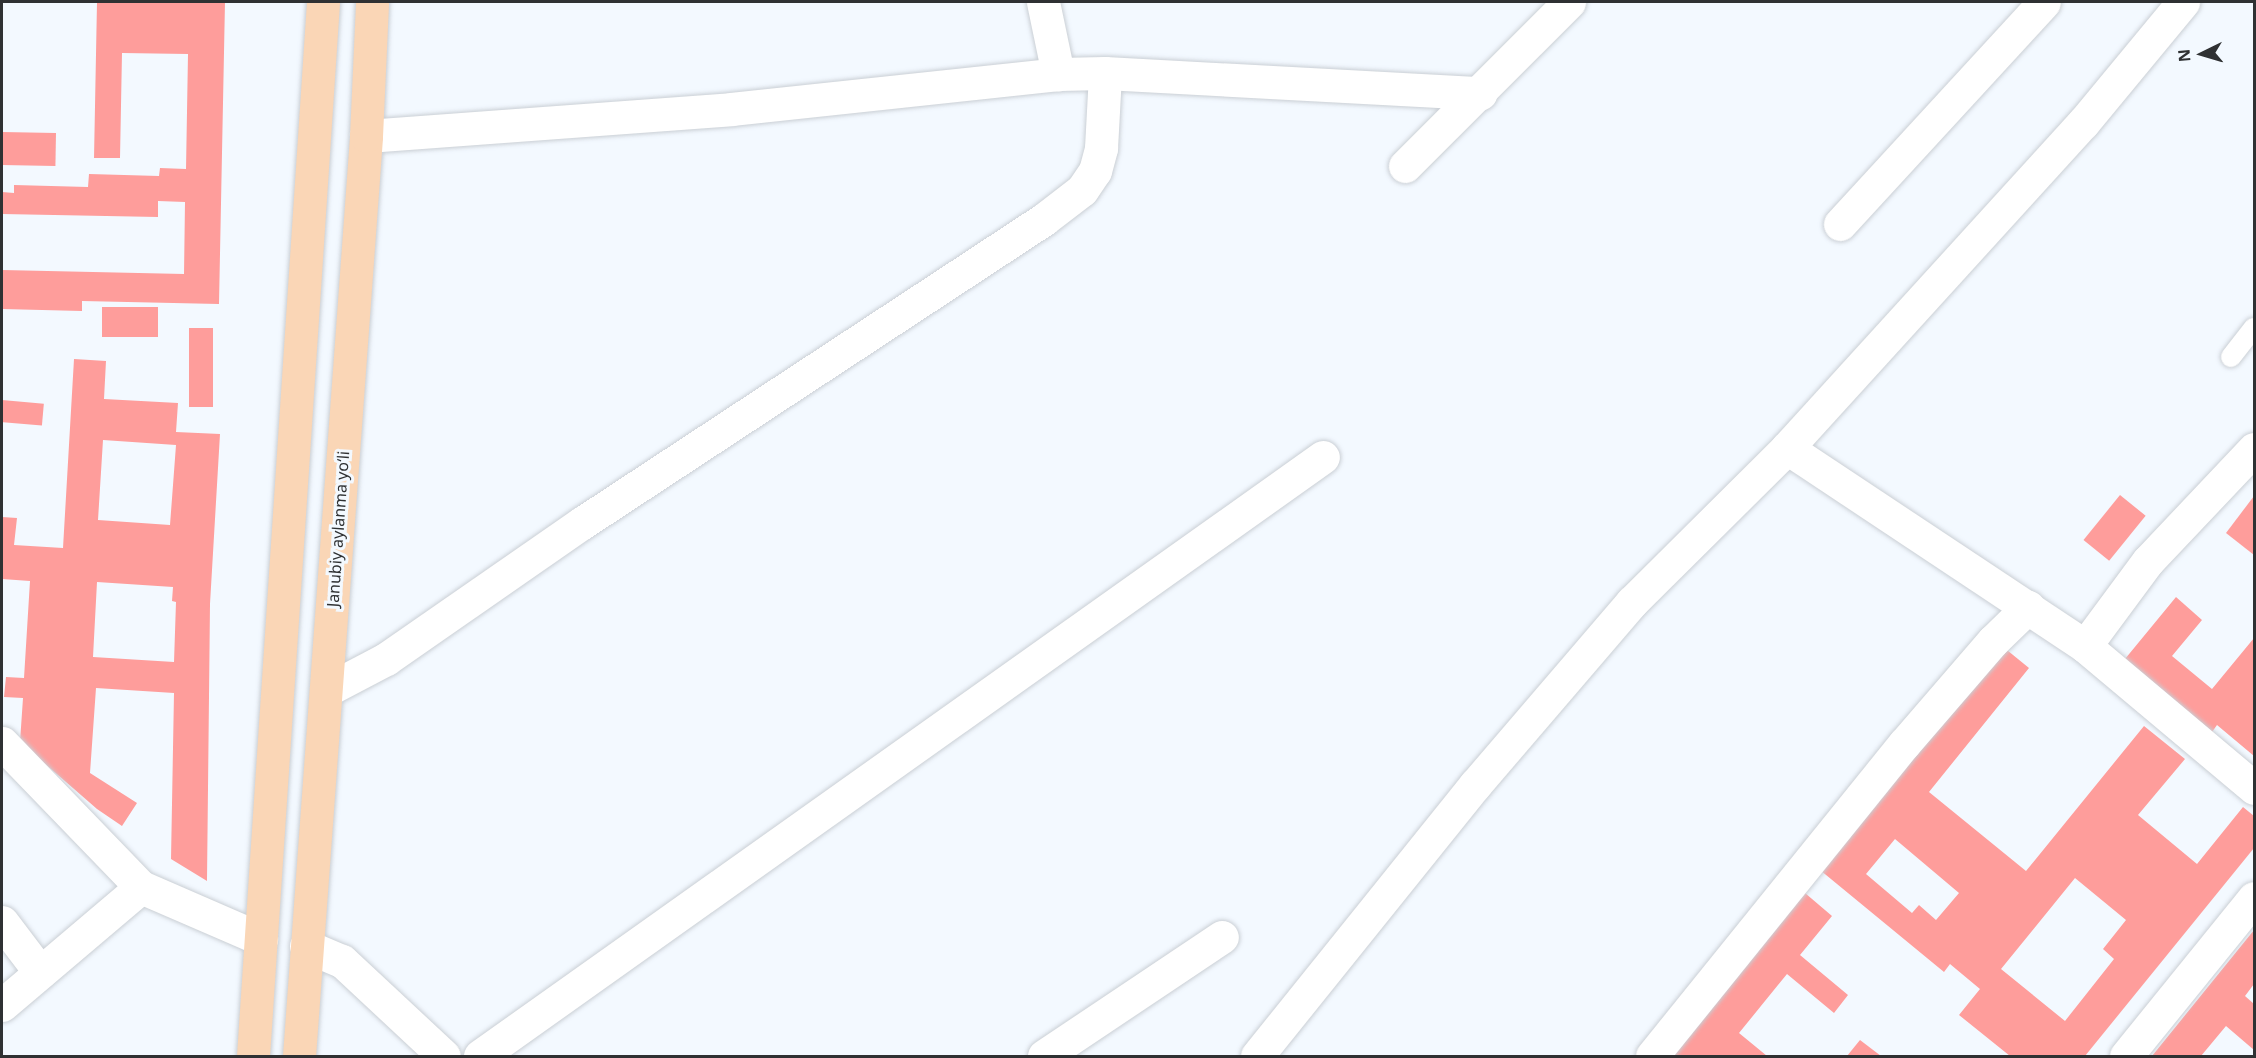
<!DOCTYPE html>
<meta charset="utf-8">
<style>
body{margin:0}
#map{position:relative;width:2256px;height:1058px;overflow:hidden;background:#f3f9ff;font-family:"Noto Sans",sans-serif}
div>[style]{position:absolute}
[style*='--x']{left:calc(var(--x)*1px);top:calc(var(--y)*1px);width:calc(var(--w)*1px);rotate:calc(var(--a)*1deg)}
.building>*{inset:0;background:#fe9d9b;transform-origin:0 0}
.roads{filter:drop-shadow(0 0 2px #cacfd5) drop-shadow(0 0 2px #cacfd5)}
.service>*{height:20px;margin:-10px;padding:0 10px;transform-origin:10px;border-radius:10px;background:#fff}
.minor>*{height:33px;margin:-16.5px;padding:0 16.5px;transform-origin:16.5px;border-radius:16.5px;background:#fff}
.trunk>*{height:33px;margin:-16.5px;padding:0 16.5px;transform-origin:16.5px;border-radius:16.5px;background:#fad6b6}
span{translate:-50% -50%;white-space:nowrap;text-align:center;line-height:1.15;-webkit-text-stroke:6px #f3f9ff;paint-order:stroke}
.street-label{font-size:16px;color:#2f3133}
.frame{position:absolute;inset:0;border:3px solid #2f3133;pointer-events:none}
.north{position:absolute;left:2172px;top:24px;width:60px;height:60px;-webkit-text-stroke:4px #f3f9ff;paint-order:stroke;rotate:265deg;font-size:16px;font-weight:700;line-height:24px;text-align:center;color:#2f3133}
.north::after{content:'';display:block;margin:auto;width:21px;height:27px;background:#2f3133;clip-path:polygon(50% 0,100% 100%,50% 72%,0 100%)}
</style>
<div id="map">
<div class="building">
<i style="clip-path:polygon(97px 2px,225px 2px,219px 304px,82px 301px,82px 311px,2px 309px,2px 270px,184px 274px,185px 202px,158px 201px,158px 217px,2px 214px,2px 192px,14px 193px,14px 185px,88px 187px,89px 174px,159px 176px,160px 168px,186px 169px,188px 54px,122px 53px,120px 158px,94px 158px)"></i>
<i style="left:2px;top:132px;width:54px;height:33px;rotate:1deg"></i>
<i style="left:102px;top:307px;width:56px;height:30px"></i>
<i style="left:189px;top:328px;width:24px;height:79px"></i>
<i style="clip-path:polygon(evenodd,74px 359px,106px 361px,104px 399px,178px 403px,176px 432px,220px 434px,210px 604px,207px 881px,171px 859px,174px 693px,96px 688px,90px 773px,137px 803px,122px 826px,97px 809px,20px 742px,23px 698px,4px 697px,6px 677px,24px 678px,30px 581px,2px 579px,2px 517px,17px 518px,14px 545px,63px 548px,74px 359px,103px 440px,176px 445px,170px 525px,98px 520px,103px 440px,74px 359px,97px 582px,173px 587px,172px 601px,176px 602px,174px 662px,93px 657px,97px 582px)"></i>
<i style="left:2px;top:400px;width:42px;height:22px;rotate:5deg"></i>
<i style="left:2120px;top:495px;width:33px;height:58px;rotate:39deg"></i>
<i style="clip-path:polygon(2254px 496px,2254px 555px,2226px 533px)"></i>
<i style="clip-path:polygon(2176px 597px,2202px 620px,2172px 656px,2212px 689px,2254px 638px,2254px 756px,2217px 725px,2212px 732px,2125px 659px)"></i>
<i style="clip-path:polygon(evenodd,2002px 646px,2029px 668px,1929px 792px,2026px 871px,2144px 726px,2185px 759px,2138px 815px,2197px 864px,2243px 807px,2254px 816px,2254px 848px,2085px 1056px,2010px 1056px,1959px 1015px,1980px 989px,1950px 964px,1944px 972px,1820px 870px,2002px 646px,1895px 839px,1959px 893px,1936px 920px,1919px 905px,1912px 913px,1866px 874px,1895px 839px,2002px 646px,2075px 878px,2126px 920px,2103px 949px,2114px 959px,2065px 1021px,2001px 969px,2075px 878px)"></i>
<i style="clip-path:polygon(1805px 893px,1832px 916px,1800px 955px,1848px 995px,1834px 1013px,1787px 974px,1739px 1033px,1767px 1056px,1670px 1056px)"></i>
<i style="clip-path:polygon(2254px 930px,2254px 984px,2245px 996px,2254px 1004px,2254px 1050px,2226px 1026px,2201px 1056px,2152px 1056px)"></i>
<i style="clip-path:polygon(1860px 1040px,1881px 1056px,1847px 1056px)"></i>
</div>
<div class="roads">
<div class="service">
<i style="--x:2231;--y:357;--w:37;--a:-52"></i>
</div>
<div class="minor">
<i style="--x:1043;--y:2;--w:74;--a:78.2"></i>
<i style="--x:366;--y:136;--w:366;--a:-4.2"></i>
<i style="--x:731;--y:109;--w:329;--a:-6.1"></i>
<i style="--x:1058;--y:74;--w:47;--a:-1.2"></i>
<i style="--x:1105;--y:73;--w:376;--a:3.1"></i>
<i style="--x:1405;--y:166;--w:232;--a:-45"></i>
<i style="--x:1840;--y:224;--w:301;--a:-47.4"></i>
<i style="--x:1787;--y:448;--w:358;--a:33.6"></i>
<i style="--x:2085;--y:646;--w:221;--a:40"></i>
<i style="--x:2085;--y:646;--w:106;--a:-53.5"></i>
<i style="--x:2148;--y:561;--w:154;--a:-46.6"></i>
<i style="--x:327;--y:690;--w:67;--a:-27.7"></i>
<i style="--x:386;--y:659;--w:239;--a:-34.8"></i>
<i style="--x:582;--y:523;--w:552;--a:-33.32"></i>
<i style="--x:1043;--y:220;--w:49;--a:-37.6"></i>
<i style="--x:1082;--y:190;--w:23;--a:-56"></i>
<i style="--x:1095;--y:171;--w:24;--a:-75"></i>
<i style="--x:1101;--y:148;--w:75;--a:-86.9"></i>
<i style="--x:2;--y:743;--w:200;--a:46"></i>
<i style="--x:141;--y:887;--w:131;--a:23.4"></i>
<i style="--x:2;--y:922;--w:63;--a:52.8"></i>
<i style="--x:306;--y:946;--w:39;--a:23"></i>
<i style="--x:342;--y:961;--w:139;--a:43"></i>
<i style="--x:2;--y:1005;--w:182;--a:-40.3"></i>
<i style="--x:480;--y:1056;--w:1034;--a:-35.4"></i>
<i style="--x:1044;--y:1056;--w:214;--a:-33.8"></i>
<i style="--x:1257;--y:1056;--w:348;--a:-51.2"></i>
<i style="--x:1475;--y:785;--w:241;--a:-49.4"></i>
<i style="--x:1632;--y:602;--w:218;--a:-44.8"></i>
<i style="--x:1787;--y:448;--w:440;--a:-47.7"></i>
<i style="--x:2083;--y:123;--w:157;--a:-50.4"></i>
<i style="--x:1652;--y:1056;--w:401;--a:-51.1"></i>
<i style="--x:1904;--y:744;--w:136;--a:-49.2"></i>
<i style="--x:1993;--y:641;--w:49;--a:-44.2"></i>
<i style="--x:2126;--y:1056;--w:203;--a:-51"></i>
</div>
<div class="trunk">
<i style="--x:253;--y:1056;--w:1056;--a:-86.2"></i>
<i style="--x:299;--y:1056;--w:922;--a:-85.83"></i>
<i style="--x:366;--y:136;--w:134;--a:-87.4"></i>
</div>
</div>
<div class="street-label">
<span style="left:338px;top:529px;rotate:-86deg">Janubiy aylanma yoʻli</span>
</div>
<div class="frame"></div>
<div class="north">N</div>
</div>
